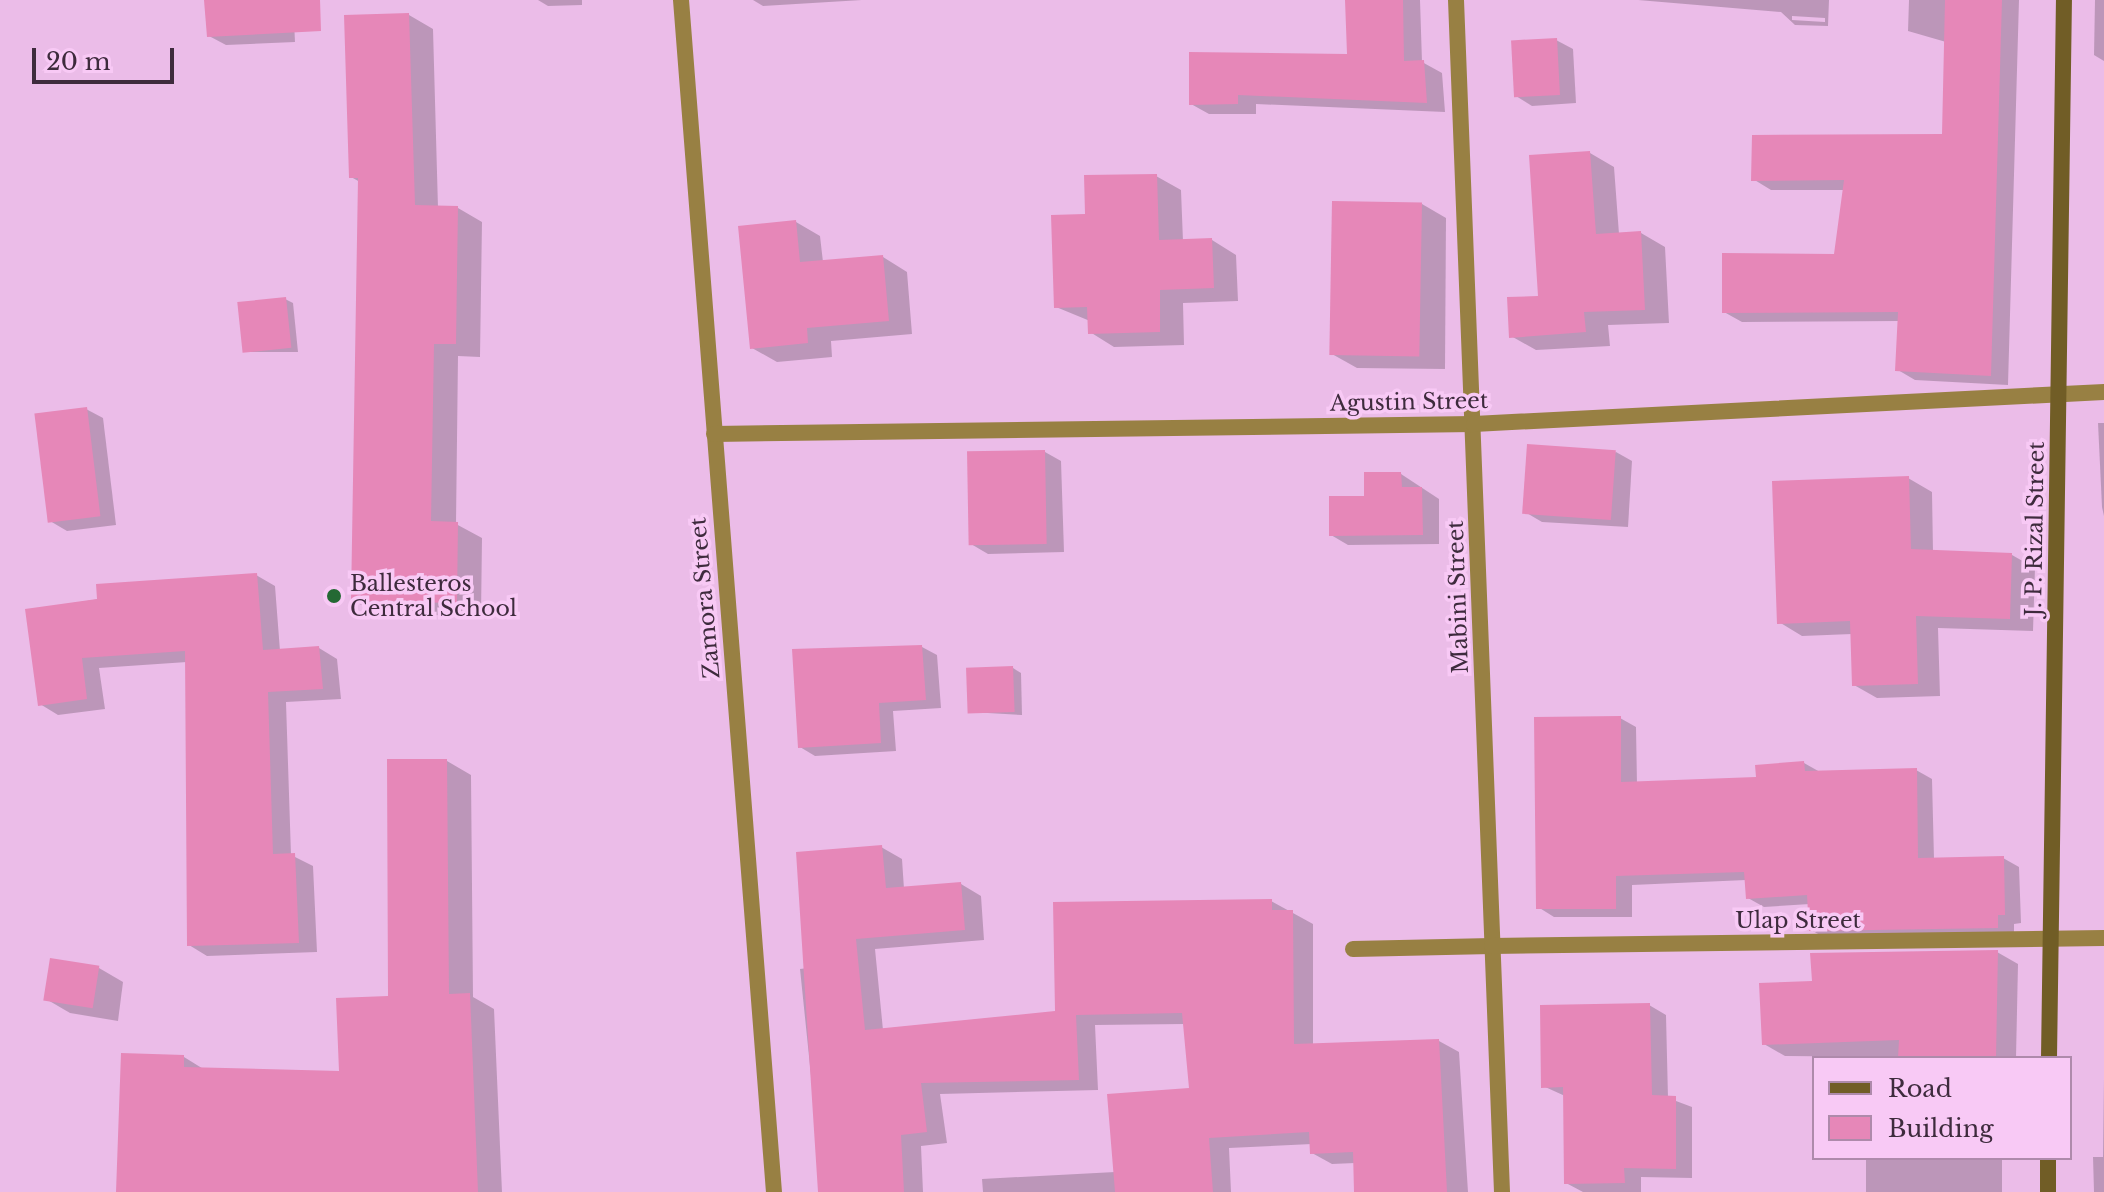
<!DOCTYPE html>
<style>
body{margin:0}
#map{position:relative;width:2104px;height:1192px;overflow:hidden;background:#ebbce8;font-family:"Libre Baskerville",serif}
div>[style]{position:absolute}
[style*='--x']{left:calc(var(--x)*1px);top:calc(var(--y)*1px);width:calc(var(--w)*1px);rotate:calc(var(--a)*1deg)}
.shadow>*{inset:0;background:#0003;transform-origin:0 0}
.building>*{inset:0;background:#e687b8;transform-origin:0 0}
.service>*{height:16px;margin:-8px;padding:0 8px;transform-origin:8px;border-radius:8px;background:#988043}
.minor>*{height:16px;margin:-8px;padding:0 8px;transform-origin:8px;border-radius:8px;background:#988043}
.secondary>*{height:16px;margin:-8px;padding:0 8px;transform-origin:8px;border-radius:8px;background:#715d26}
.dots>*{width:22px;height:22px;translate:-50% -50%;box-sizing:border-box;border:4px solid #f8c9f5;border-radius:50%}
span{translate:-50% -50%;white-space:nowrap;text-align:center;line-height:1.15;-webkit-text-stroke:7px #f8c9f5;paint-order:stroke}
.street-label{font-size:22px;color:#3e2b3d}
.poi-label{font-size:22px;color:#3e2b3d}
.left{translate:0 -50%;text-align:left}
.legend{position:absolute;left:1812px;top:1056px;width:260px;height:104px;box-sizing:border-box;background:#f8c9f5;border:2px solid #ae8aab;margin:0;padding:10px 14px;list-style:none;font-size:24px;color:#3e2b3d}
.legend li{display:flex;align-items:center;gap:16px;height:40px}
.legend b{width:40px;border:2px solid #ae8aab}
.scale{position:absolute;left:32px;top:48px;width:142px;height:36px;box-sizing:border-box;border:4px solid #3e2b3d;border-top:0;padding-left:10px;font-size:24px;line-height:28px;white-space:nowrap;color:#3e2b3d;-webkit-text-stroke:6px #f8c9f5;paint-order:stroke}
</style>
<div id="map">
<div class="shadow">
<i style="clip-path:polygon(206px 0,293px 0,295px 42px,226px 45px,209px 36px)"></i>
<i style="clip-path:polygon(538px 0,582px 0,582px 5px,548px 6px)"></i>
<i style="clip-path:polygon(753px 0,862px 0,763px 6px)"></i>
<i style="clip-path:polygon(1347px 0,1420px 0,1422px 62px,1442px 73px,1445px 112px,1256px 104px,1256px 114px,1209px 114px,1191px 104px,1349px 56px)"></i>
<i style="clip-path:polygon(evenodd,1638px 0,1829px 0,1828px 26px,1795px 25px,1781px 12px,1638px 0,1792px 16px,1825px 18px,1825px 22px,1792px 20px,1792px 16px)"></i>
<i style="clip-path:polygon(1909px 0,2019px 0,2008px 385px,1915px 380px,1898px 370px,1900px 321px,1742px 322px,1724px 312px,1836px 256px,1845px 190px,1771px 190px,1753px 179px,1944px 136px,1946px 42px,1908px 31px)"></i>
<i style="clip-path:polygon(2095px 0,2104px 0,2104px 61px,2094px 55px)"></i>
<i style="clip-path:polygon(409px 15px,433px 29px,438px 208px,458px 208px,482px 222px,480px 357px,458px 356px,456px 524px,482px 538px,481px 616px,377px 614px,353px 600px,360px 182px,351px 177px)"></i>
<i style="clip-path:polygon(1556px 40px,1573px 49px,1576px 103px,1532px 106px,1516px 96px)"></i>
<i style="clip-path:polygon(1590px 153px,1614px 167px,1619px 234px,1641px 233px,1665px 247px,1669px 323px,1608px 325px,1610px 346px,1536px 350px,1511px 336px,1540px 298px)"></i>
<i style="clip-path:polygon(1156px 176px,1181px 190px,1183px 241px,1212px 240px,1236px 255px,1238px 301px,1183px 303px,1184px 345px,1114px 347px,1090px 332px,1090px 321px,1056px 307px,1087px 216px)"></i>
<i style="clip-path:polygon(1422px 204px,1446px 218px,1445px 369px,1357px 368px,1332px 354px)"></i>
<i style="clip-path:polygon(796px 222px,820px 236px,823px 262px,883px 257px,907px 272px,912px 334px,831px 341px,832px 357px,777px 362px,752px 348px)"></i>
<i style="clip-path:polygon(285px 299px,293px 303px,298px 352px,244px 352px)"></i>
<i style="clip-path:polygon(86px 409px,103px 418px,116px 525px,67px 531px,50px 521px)"></i>
<i style="clip-path:polygon(2098px 423px,2104px 423px,2104px 516px,2102px 507px)"></i>
<i style="clip-path:polygon(1045px 452px,1061px 461px,1064px 552px,988px 554px,971px 544px)"></i>
<i style="clip-path:polygon(1616px 452px,1632px 461px,1628px 527px,1542px 522px,1525px 512px)"></i>
<i style="clip-path:polygon(1401px 474px,1439px 499px,1439px 544px,1348px 545px,1331px 535px)"></i>
<i style="clip-path:polygon(1908px 478px,1932px 492px,1933px 552px,2012px 555px,2035px 568px,2033px 631px,1938px 628px,1940px 696px,1877px 698px,1854px 685px,1852px 634px,1802px 636px,1779px 622px)"></i>
<i style="clip-path:polygon(256px 575px,275px 586px,280px 651px,319px 648px,337px 659px,341px 699px,286px 702px,291px 855px,313px 866px,317px 952px,207px 956px,189px 945px,187px 662px,99px 668px,105px 709px,58px 715px,40px 704px,28px 610px)"></i>
<i style="clip-path:polygon(922px 647px,937px 655px,941px 708px,893px 711px,896px 751px,815px 756px,800px 747px)"></i>
<i style="clip-path:polygon(1013px 668px,1021px 673px,1022px 715px,970px 712px)"></i>
<i style="clip-path:polygon(1620px 718px,1636px 727px,1637px 784px,1758px 779px,1804px 763px,1820px 772px,1916px 770px,1932px 779px,1934px 859px,2003px 858px,2019px 867px,2021px 923px,2014px 924px,2014px 936px,1827px 939px,1811px 930px,1810px 904px,1764px 907px,1748px 898px,1746px 880px,1632px 885px,1632px 917px,1554px 917px,1538px 907px)"></i>
<i style="clip-path:polygon(447px 761px,471px 775px,473px 997px,494px 1009px,502px 1192px,118px 1192px,184px 1057px,205px 1070px,341px 1073px,390px 998px)"></i>
<i style="clip-path:polygon(881px 847px,902px 859px,904px 889px,961px 884px,981px 896px,984px 940px,875px 949px,883px 1030px,1057px 1013px,1271px 901px,1313px 924px,1313px 1046px,1439px 1041px,1459px 1052px,1468px 1192px,1356px 1192px,1355px 1163px,1332px 1164px,1312px 1153px,1312px 1144px,1229px 1148px,1231px 1192px,983px 1192px,982px 1179px,1115px 1172px,1191px 1090px,1185px 1024px,1095px 1025px,1098px 1090px,940px 1094px,947px 1143px,921px 1146px,923px 1192px,823px 1192px,800px 969px,808px 968px)"></i>
<i style="clip-path:polygon(1997px 952px,2018px 964px,2016px 1058px,1785px 1056px,1764px 1044px,1814px 983px)"></i>
<i style="clip-path:polygon(99px 968px,123px 982px,118px 1021px,70px 1013px,46px 999px)"></i>
<i style="clip-path:polygon(1649px 1005px,1666px 1015px,1668px 1098px,1692px 1107px,1692px 1178px,1641px 1177px,1641px 1192px,1583px 1192px,1566px 1183px,1565px 1096px,1543px 1086px)"></i>
<i style="clip-path:polygon(2104px 1077px,2104px 1192px,2094px 1192px,2093px 1157px,2103px 1157px)"></i>
<i style="left:1866px;top:1158px;width:136px;height:34px"></i>
</div>
<div class="building">
<i style="clip-path:polygon(204px 0,320px 0,321px 31px,207px 37px)"></i>
<i style="clip-path:polygon(1345px 0,1403px 0,1404px 61px,1424px 60px,1427px 103px,1238px 95px,1238px 104px,1189px 105px,1189px 52px,1347px 54px)"></i>
<i style="clip-path:polygon(1945px 0,2002px 0,1991px 376px,1895px 371px,1898px 312px,1722px 313px,1722px 253px,1834px 254px,1844px 180px,1751px 181px,1752px 135px,1942px 134px)"></i>
<i style="clip-path:polygon(409px 13px,415px 205px,458px 206px,456px 344px,434px 344px,431px 521px,458px 522px,457px 603px,351px 601px,358px 178px,349px 178px,344px 15px)"></i>
<i style="left:1557px;top:38px;width:57px;height:46px;rotate:87deg"></i>
<i style="clip-path:polygon(1590px 151px,1596px 234px,1641px 231px,1645px 310px,1584px 312px,1586px 332px,1509px 338px,1507px 297px,1538px 296px,1529px 155px)"></i>
<i style="clip-path:polygon(1157px 174px,1159px 240px,1212px 238px,1214px 288px,1160px 290px,1160px 332px,1088px 334px,1087px 307px,1054px 308px,1051px 215px,1085px 214px,1084px 175px)"></i>
<i style="left:1332px;top:201px;width:90px;height:154px;rotate:1deg"></i>
<i style="clip-path:polygon(796px 220px,800px 262px,883px 255px,889px 321px,807px 328px,808px 343px,750px 349px,738px 226px)"></i>
<i style="left:286px;top:297px;width:51px;height:49px;rotate:84deg"></i>
<i style="left:87px;top:407px;width:110px;height:53px;rotate:83deg"></i>
<i style="left:1527px;top:444px;width:89px;height:70px;rotate:4deg"></i>
<i style="left:1045px;top:450px;width:94px;height:78px;rotate:89deg"></i>
<i style="clip-path:polygon(1364px 472px,1401px 472px,1402px 487px,1422px 487px,1423px 535px,1329px 536px,1329px 496px,1364px 496px)"></i>
<i style="clip-path:polygon(1909px 476px,1911px 549px,2012px 553px,2010px 619px,1916px 616px,1918px 684px,1852px 686px,1850px 621px,1777px 624px,1772px 481px)"></i>
<i style="clip-path:polygon(257px 573px,263px 650px,319px 646px,323px 689px,268px 692px,273px 854px,295px 853px,299px 943px,187px 946px,185px 651px,82px 658px,87px 699px,38px 706px,25px 609px,97px 599px,96px 584px)"></i>
<i style="clip-path:polygon(922px 645px,926px 700px,879px 703px,881px 743px,798px 748px,792px 649px)"></i>
<i style="left:1013px;top:666px;width:46px;height:47px;rotate:88deg"></i>
<i style="clip-path:polygon(1621px 716px,1621px 782px,1756px 777px,1755px 765px,1804px 761px,1805px 771px,1917px 768px,1918px 858px,2004px 856px,2005px 915px,1998px 915px,1998px 928px,1809px 931px,1807px 895px,1746px 899px,1744px 872px,1616px 876px,1616px 909px,1536px 909px,1534px 717px)"></i>
<i style="clip-path:polygon(387px 759px,447px 759px,449px 994px,470px 993px,478px 1192px,116px 1192px,121px 1053px,184px 1055px,184px 1067px,339px 1071px,336px 998px,388px 996px)"></i>
<i style="clip-path:polygon(882px 845px,886px 888px,961px 882px,965px 930px,856px 939px,865px 1030px,1055px 1011px,1053px 902px,1272px 899px,1272px 910px,1293px 910px,1294px 1044px,1439px 1039px,1447px 1192px,1354px 1192px,1353px 1152px,1310px 1154px,1309px 1132px,1209px 1138px,1213px 1192px,1115px 1192px,1107px 1094px,1189px 1088px,1182px 1013px,1076px 1015px,1079px 1080px,921px 1083px,927px 1132px,901px 1135px,904px 1192px,818px 1192px,796px 852px)"></i>
<i style="clip-path:polygon(1998px 950px,1996px 1058px,1898px 1058px,1899px 1040px,1762px 1045px,1759px 983px,1812px 981px,1810px 953px)"></i>
<i style="left:50px;top:958px;width:50px;height:43px;rotate:9deg"></i>
<i style="clip-path:polygon(1650px 1003px,1652px 1095px,1676px 1096px,1676px 1169px,1624px 1168px,1625px 1183px,1564px 1184px,1563px 1087px,1541px 1088px,1540px 1005px)"></i>
</div>
<div class="service">
<i style="--x:1353;--y:949;--w:139;--a:-1.2"></i>
</div>
<div class="minor">
<i style="--x:681;--y:0;--w:1196;--a:85.54"></i>
<i style="--x:1456;--y:0;--w:1193;--a:87.79"></i>
<i style="--x:714;--y:434;--w:760;--a:-0.75"></i>
<i style="--x:1474;--y:424;--w:631;--a:-2.91"></i>
<i style="--x:1492;--y:946;--w:612;--a:-0.75"></i>
</div>
<div class="secondary">
<i style="--x:2049;--y:1058;--w:1058;--a:-89.19"></i>
<i style="--x:2048;--y:1192;--w:34;--a:-90"></i>
</div>
<div class="dots">
<i style="left:334px;top:596px;background:#246934"></i>
</div>
<div class="street-label">
<span style="left:1409px;top:402px;rotate:-1deg">Agustin Street</span>
<span style="left:2035px;top:529px;rotate:-89deg">J. P. Rizal Street</span>
<span style="left:1458px;top:597px;rotate:-92deg">Mabini Street</span>
<span style="left:705px;top:598px;rotate:-95deg">Zamora Street</span>
<span style="left:1798px;top:921px">Ulap Street</span>
</div>
<div class="poi-label">
<span class="left" style="left:350px;top:596px">Ballesteros<br>Central School</span>
</div>
<ul class="legend">
<li><b style="height:10px;background:#715d26"></b>Road</li>
<li><b style="height:22px;background:#e687b8"></b>Building</li>
</ul>
<div class="scale">20 m</div>
</div>
